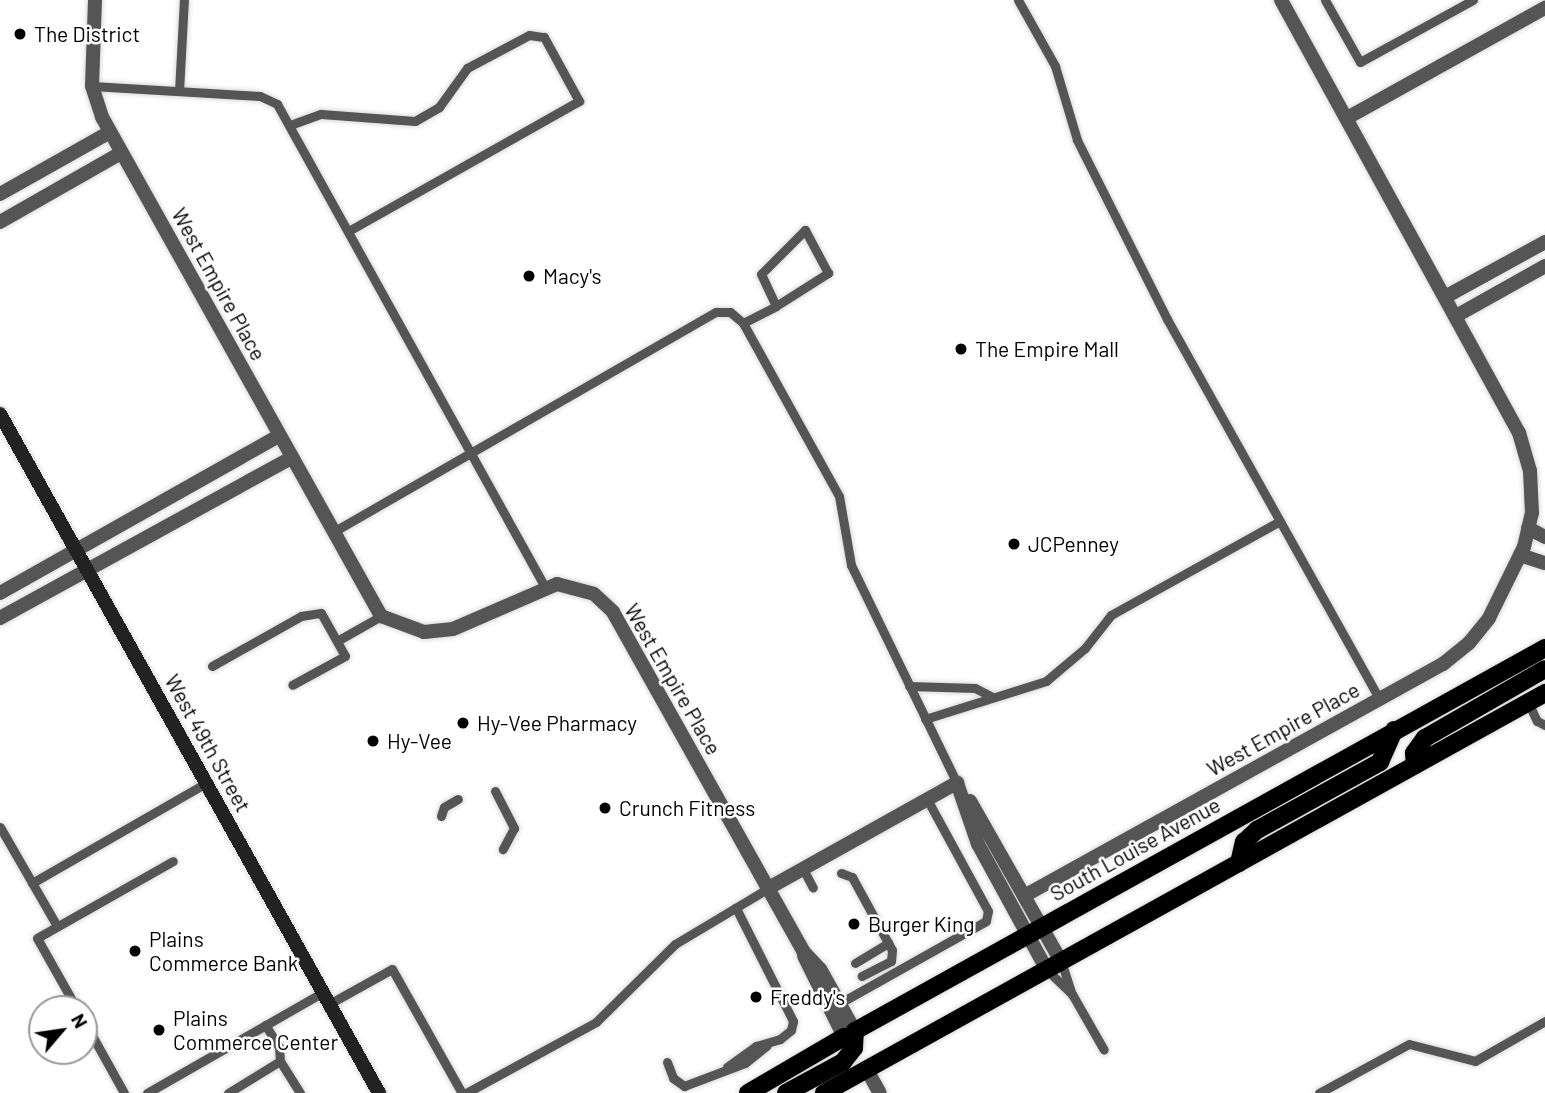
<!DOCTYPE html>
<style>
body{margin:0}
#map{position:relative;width:1545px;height:1093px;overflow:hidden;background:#fff;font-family:Barlow,sans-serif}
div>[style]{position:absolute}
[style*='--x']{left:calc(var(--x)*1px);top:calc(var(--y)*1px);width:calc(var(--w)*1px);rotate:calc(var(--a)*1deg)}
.roads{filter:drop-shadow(0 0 2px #dbdbdb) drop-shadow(0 0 2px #dbdbdb)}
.service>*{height:9px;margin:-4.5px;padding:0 4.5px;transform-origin:4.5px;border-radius:4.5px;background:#555}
.minor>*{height:14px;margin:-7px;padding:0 7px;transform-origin:7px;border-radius:7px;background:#555}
.secondary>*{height:14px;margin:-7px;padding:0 7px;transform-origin:7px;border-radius:7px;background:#222}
.primary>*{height:18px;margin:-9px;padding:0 9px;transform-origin:9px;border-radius:9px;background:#000}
.dots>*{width:19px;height:19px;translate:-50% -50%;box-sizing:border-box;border:4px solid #fff;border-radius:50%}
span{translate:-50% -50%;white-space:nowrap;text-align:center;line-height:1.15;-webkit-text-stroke:5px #fff;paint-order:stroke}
.poi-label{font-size:21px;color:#000}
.left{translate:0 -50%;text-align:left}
.street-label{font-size:21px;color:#000}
.north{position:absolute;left:28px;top:995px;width:70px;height:70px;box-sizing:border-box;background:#fff;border:2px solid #999;border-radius:50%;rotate:61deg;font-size:19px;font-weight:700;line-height:28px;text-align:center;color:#000}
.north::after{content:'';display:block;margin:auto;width:24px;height:32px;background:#000;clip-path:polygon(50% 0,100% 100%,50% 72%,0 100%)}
</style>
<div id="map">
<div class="roads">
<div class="service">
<i style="--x:1018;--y:0;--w:76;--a:60.7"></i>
<i style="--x:1055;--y:66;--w:77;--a:73.4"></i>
<i style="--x:1077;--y:140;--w:200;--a:63.3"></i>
<i style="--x:1167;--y:319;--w:435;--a:60.8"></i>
<i style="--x:1325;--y:0;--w:71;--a:60.6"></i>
<i style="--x:1360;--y:62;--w:129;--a:-28.8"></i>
<i style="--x:92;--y:86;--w:168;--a:3.4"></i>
<i style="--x:260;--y:96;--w:19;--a:25"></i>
<i style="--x:277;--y:104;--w:552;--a:60.98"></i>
<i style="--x:179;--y:91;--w:91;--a:-86.9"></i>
<i style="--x:290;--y:125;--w:33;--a:-20"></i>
<i style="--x:321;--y:114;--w:94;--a:4.3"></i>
<i style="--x:415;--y:121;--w:28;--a:-30"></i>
<i style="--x:439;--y:107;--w:48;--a:-54.3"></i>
<i style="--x:467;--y:68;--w:70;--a:-28"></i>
<i style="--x:529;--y:35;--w:15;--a:8"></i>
<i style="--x:544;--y:37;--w:73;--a:61.3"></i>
<i style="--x:579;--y:101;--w:265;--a:150.6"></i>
<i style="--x:743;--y:323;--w:37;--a:-27"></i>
<i style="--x:776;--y:306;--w:62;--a:-32.4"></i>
<i style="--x:828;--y:273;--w:49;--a:-118.1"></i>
<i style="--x:805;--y:230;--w:62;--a:135"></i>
<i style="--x:761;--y:274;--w:35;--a:65"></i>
<i style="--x:333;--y:532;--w:442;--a:-29.9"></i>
<i style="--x:716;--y:312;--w:14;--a:0"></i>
<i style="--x:730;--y:312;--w:17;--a:40"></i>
<i style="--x:743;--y:323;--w:198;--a:61"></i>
<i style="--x:839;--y:496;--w:70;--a:80.1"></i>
<i style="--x:851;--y:565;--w:242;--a:64.1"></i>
<i style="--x:337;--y:641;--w:51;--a:-29.6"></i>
<i style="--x:212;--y:666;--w:102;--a:-29.3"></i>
<i style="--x:301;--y:616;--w:20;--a:-9"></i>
<i style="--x:321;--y:613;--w:49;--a:60.8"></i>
<i style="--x:345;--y:656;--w:60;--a:151.3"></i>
<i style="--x:909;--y:686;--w:66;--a:1.7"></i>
<i style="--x:975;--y:688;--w:18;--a:27"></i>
<i style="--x:1528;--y:702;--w:21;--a:65"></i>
<i style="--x:1537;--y:721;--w:9;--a:27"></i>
<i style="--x:925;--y:719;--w:127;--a:-17.4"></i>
<i style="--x:1046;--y:681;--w:51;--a:-40.2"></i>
<i style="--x:1085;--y:648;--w:42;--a:-51.8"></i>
<i style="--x:1111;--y:615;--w:193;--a:-29.1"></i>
<i style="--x:495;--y:791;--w:42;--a:62.8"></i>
<i style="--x:514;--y:828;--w:24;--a:118"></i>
<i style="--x:441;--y:816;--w:9;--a:-72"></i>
<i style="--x:444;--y:807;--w:16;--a:-30"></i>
<i style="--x:0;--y:827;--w:114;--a:60.1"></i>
<i style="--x:803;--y:869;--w:21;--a:62"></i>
<i style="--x:841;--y:873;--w:12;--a:20"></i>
<i style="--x:852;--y:877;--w:83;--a:61.3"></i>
<i style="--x:892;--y:950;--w:11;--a:95"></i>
<i style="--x:891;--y:961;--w:33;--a:153"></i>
<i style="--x:32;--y:883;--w:201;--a:-29.9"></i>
<i style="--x:1061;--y:961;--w:35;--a:72"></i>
<i style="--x:1072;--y:994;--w:64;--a:60.3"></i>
<i style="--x:855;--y:963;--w:39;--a:-31"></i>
<i style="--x:1047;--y:970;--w:35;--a:44"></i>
<i style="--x:840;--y:1003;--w:167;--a:-29.3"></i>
<i style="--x:986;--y:921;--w:10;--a:-79"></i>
<i style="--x:988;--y:911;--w:128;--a:-118.6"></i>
<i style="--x:329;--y:1004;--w:72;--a:-29.1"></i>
<i style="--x:392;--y:969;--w:142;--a:60.6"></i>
<i style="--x:77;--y:1009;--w:81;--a:-119.4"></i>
<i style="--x:37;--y:938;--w:156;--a:-29.5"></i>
<i style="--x:84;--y:1021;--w:82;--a:60.9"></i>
<i style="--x:280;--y:1061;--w:38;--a:58"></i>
<i style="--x:667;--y:1062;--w:17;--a:69"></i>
<i style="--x:673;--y:1078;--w:14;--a:36"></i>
<i style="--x:684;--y:1086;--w:65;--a:-20.7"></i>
<i style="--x:745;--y:1063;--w:28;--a:-39"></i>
<i style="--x:727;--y:1067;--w:36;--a:-36"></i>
<i style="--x:756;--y:1046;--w:25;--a:-16"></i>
<i style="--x:780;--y:1039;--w:14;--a:-39"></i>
<i style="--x:791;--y:1030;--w:9;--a:-77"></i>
<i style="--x:793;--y:1021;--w:127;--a:-116.8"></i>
<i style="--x:147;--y:1093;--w:203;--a:-29.8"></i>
<i style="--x:228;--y:1093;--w:61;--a:-31.6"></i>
<i style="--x:280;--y:1061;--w:14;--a:-94"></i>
<i style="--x:279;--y:1047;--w:26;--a:-122"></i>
<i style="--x:466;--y:1093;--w:148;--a:-28.6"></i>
<i style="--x:596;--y:1022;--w:111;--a:-44.6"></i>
<i style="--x:675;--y:944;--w:107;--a:-30.9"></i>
<i style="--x:1319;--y:1093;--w:102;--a:-28.6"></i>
<i style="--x:1409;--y:1044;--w:68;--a:14.4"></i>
<i style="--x:1475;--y:1061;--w:81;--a:-29.7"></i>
</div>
<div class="minor">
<i style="--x:95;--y:0;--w:86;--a:92"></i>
<i style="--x:92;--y:86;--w:33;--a:72"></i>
<i style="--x:102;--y:117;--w:572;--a:60.79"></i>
<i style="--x:381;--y:616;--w:46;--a:20.4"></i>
<i style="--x:424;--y:632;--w:29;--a:-6"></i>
<i style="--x:453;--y:629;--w:113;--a:-23.4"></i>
<i style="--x:557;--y:584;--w:38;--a:15"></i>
<i style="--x:594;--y:594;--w:26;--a:43"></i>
<i style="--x:613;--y:612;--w:389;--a:60.7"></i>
<i style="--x:803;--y:951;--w:25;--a:47"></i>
<i style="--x:820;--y:969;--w:71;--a:60.6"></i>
<i style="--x:1347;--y:118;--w:227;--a:-29.1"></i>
<i style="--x:0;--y:194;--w:126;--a:-29.4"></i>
<i style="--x:0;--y:222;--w:139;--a:-29.7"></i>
<i style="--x:1445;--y:297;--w:114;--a:-28.8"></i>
<i style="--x:1456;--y:316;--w:102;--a:-29.3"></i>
<i style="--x:1528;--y:528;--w:19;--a:28"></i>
<i style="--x:1520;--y:555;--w:26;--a:18"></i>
<i style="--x:0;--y:593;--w:320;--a:-29.4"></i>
<i style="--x:0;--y:618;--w:332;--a:-28.8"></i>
<i style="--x:957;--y:783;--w:65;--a:71"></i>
<i style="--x:978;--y:844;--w:144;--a:61.3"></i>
<i style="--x:970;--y:801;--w:184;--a:60.4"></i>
<i style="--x:767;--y:889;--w:218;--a:-29.2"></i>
<i style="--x:1024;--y:896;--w:479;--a:-29"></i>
<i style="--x:1443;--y:664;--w:33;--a:-39"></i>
<i style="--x:1469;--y:643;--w:32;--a:-51"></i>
<i style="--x:1489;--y:618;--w:79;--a:-63.8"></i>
<i style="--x:1524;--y:547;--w:35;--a:-77"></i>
<i style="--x:1532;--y:513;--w:42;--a:-92.7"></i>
<i style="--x:1530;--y:471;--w:40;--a:-106"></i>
<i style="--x:1519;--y:433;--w:494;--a:-118.8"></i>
<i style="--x:804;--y:956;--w:90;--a:63.7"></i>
<i style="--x:867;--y:1070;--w:26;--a:61"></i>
</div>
<div class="secondary">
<i style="--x:0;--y:414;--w:778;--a:60.83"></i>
</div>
<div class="primary">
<i style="--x:1415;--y:765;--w:12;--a:-95"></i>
<i style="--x:1414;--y:753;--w:19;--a:-54"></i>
<i style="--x:1425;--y:738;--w:138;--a:-29.9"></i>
<i style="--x:1239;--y:863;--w:22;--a:-77"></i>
<i style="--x:1244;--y:842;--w:18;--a:-43"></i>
<i style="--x:1257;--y:830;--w:141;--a:-28.9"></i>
<i style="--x:1380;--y:762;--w:35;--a:-66"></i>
<i style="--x:748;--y:1093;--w:111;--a:-30.3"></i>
<i style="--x:786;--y:1093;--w:65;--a:-28.5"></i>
<i style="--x:843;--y:1062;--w:18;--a:-52"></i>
<i style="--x:854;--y:1048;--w:17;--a:-87"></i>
<i style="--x:855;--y:1031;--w:789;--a:-29.03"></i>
<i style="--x:824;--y:1093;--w:825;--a:-29.02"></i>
</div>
</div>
<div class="dots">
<i style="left:20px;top:34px;background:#000"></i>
<i style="left:529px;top:276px;background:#000"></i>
<i style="left:961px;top:349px;background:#000"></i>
<i style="left:1014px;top:544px;background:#000"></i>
<i style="left:463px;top:723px;background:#000"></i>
<i style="left:373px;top:741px;background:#000"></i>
<i style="left:605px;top:808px;background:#000"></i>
<i style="left:854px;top:924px;background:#000"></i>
<i style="left:135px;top:951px;background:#000"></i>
<i style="left:756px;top:997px;background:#000"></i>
<i style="left:159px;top:1030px;background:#000"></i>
</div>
<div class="poi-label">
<span class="left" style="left:34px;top:34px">The District</span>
<span class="left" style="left:543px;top:276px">Macy's</span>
<span class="left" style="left:975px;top:349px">The Empire Mall</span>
<span class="left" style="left:1028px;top:544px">JCPenney</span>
<span class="left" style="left:477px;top:723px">Hy-Vee Pharmacy</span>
<span class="left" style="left:387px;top:741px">Hy-Vee</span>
<span class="left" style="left:619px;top:808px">Crunch Fitness</span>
<span class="left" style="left:868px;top:924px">Burger King</span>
<span class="left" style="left:149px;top:951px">Plains<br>Commerce Bank</span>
<span class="left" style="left:770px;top:997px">Freddy's</span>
<span class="left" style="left:173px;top:1030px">Plains<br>Commerce Center</span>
</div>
<div class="street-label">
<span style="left:219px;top:284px;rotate:61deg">West Empire Place</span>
<span style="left:673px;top:679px;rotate:60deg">West Empire Place</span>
<span style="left:1283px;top:729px;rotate:-29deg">West Empire Place</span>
<span style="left:208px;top:743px;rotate:61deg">West 49th Street</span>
<span style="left:1135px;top:849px;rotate:-29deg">South Louise Avenue</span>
</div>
<div class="north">N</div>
</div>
